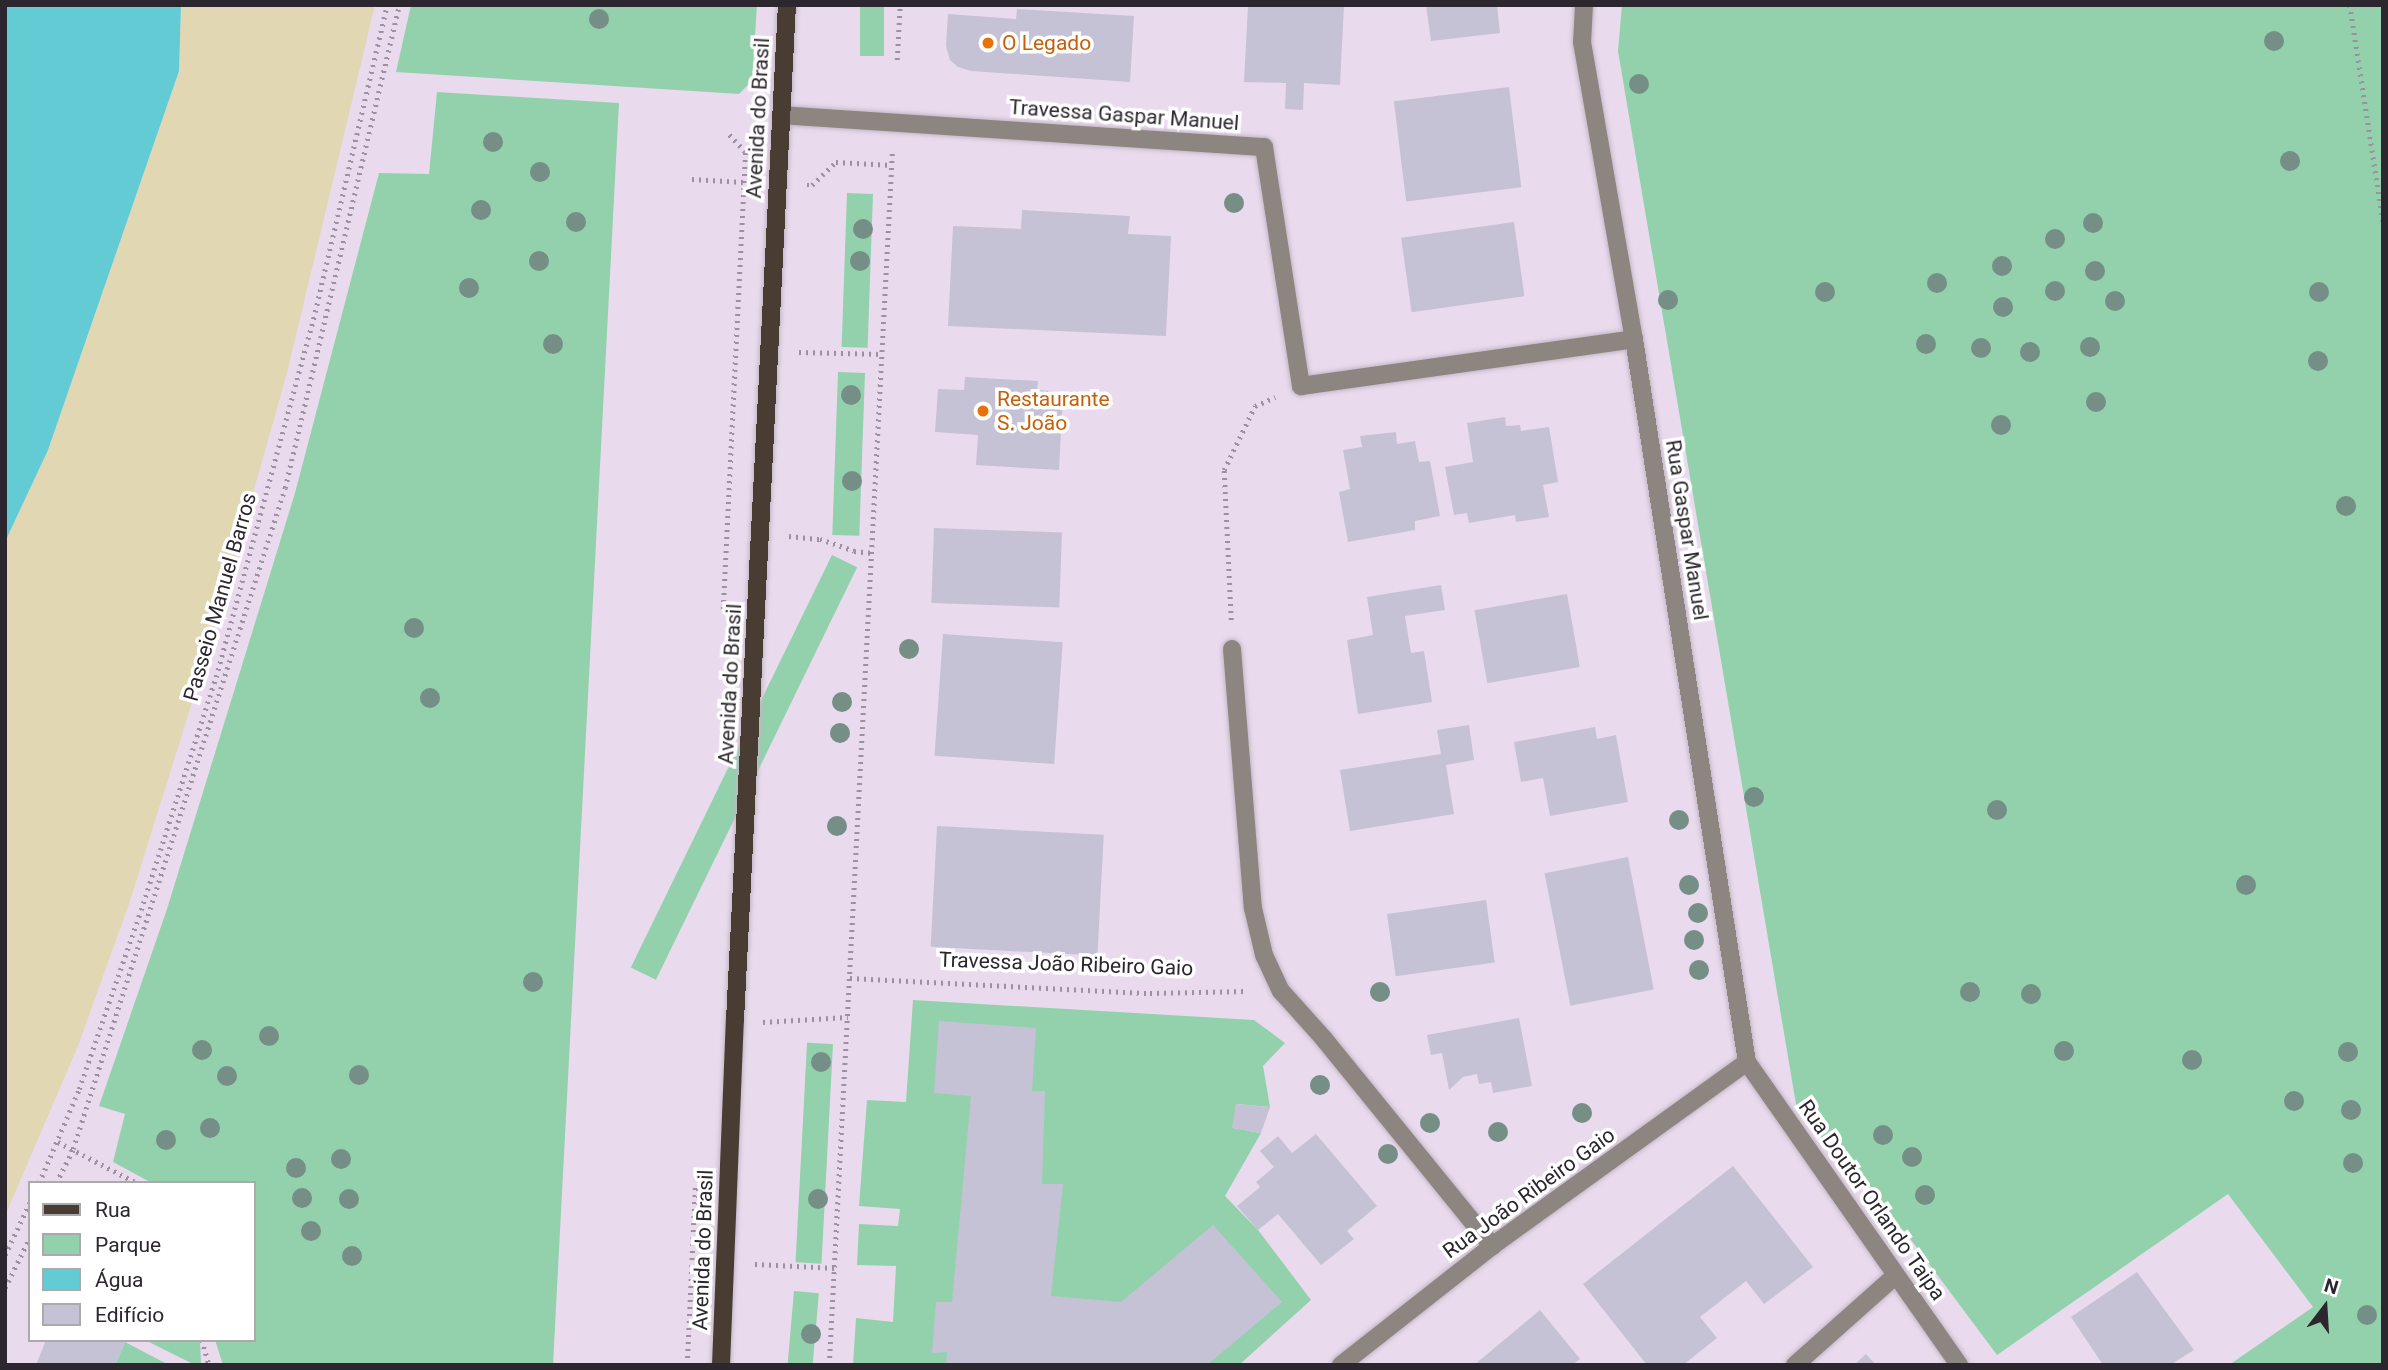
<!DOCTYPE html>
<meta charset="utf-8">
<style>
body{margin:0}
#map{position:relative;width:2388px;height:1370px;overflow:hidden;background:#e9dbed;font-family:Roboto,sans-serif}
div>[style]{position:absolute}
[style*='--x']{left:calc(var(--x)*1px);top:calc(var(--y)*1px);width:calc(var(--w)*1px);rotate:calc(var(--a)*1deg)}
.green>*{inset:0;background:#93d1ac;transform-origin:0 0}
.sand>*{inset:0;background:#e1d7b2}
.water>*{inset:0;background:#62cbd4}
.building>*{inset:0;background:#c5c2d6;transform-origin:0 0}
.path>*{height:4.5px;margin-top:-2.25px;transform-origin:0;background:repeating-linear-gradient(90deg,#9c919f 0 2px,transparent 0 7px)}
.roads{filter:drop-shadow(0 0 2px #c3b7c7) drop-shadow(0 0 2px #c3b7c7)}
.minor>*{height:18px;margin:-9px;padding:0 9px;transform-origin:9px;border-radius:9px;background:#8d8580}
.major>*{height:18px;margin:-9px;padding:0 9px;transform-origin:9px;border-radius:9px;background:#493c33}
.trees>*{width:20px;height:20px;margin:-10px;border-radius:50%;background:#758e86}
.dots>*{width:19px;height:19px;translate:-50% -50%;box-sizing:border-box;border:4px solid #fff;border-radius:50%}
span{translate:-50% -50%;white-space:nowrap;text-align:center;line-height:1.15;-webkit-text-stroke:7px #fff;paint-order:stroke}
.food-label{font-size:21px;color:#c56008}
.left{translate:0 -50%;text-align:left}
.street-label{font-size:21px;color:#2c272e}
.frame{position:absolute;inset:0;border:7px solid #2c272e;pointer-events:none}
.legend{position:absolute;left:28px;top:1181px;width:228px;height:161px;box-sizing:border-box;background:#fff;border:2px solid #aba9ab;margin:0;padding:9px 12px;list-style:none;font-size:21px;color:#2c272e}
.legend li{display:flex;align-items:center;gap:14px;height:35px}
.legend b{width:35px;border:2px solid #aba9ab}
.north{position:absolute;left:2290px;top:1272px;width:70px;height:70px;-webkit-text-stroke:5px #fff;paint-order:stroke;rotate:17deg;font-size:19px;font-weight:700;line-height:28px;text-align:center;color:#2c272e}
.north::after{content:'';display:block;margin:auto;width:24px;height:32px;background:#2c272e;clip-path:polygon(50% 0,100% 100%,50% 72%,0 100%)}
</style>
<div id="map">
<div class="green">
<i style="clip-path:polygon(411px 5px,757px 5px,752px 81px,739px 94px,396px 72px)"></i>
<i style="left:860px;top:5px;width:24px;height:51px"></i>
<i style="clip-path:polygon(1622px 5px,2383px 5px,2383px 1365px,2229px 1365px,2313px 1307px,2228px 1194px,1997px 1355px,1909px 1237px,1797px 1110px,1618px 51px)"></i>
<i style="clip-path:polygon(437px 92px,619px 103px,553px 1365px,223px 1365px,215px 1340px,254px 1340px,254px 1183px,152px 1183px,113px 1162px,125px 1114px,99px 1106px,167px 909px,295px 493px,379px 173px,429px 174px)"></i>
<i style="left:847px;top:193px;width:26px;height:154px;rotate:2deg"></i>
<i style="left:838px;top:372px;width:27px;height:163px;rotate:2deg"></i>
<i style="left:832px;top:555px;width:28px;height:459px;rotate:26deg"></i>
<i style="clip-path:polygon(913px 1000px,1254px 1020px,1285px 1043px,1263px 1066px,1270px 1107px,1236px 1104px,1233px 1128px,1261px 1133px,1225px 1196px,1258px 1230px,1311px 1300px,1239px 1365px,853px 1365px,856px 1318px,893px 1322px,896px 1266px,857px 1265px,859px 1224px,898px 1226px,900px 1209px,859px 1206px,867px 1100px,906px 1102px)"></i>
<i style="left:833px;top:1044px;width:220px;height:26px;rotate:93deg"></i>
<i style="left:794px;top:1291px;width:25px;height:74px;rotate:5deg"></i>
<i style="clip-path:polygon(145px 1340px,200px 1340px,201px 1365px,195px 1365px)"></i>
<i style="clip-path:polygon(125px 1342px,169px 1365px,115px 1365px)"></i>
</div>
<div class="sand">
<i style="clip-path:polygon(181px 5px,375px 5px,287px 373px,211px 642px,130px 901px,78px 1046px,5px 1216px,5px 542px,48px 450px,179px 71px)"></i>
</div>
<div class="water">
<i style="clip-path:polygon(5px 5px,181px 5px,179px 71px,48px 450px,5px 542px)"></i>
</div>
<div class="building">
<i style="clip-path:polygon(1248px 5px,1344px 5px,1340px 85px,1304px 83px,1303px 110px,1285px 109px,1286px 83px,1244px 82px)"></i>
<i style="clip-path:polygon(1426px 5px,1497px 5px,1500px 33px,1431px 41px)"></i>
<i style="clip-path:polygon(1017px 9px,1134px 16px,1130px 82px,971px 71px,958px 67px,950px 60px,946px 46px,948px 14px,1016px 19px)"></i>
<i style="left:1509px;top:87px;width:101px;height:116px;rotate:83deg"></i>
<i style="clip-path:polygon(1022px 210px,1130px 216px,1128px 234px,1171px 236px,1166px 336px,948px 326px,953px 226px,1021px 229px)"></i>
<i style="left:1514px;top:222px;width:75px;height:114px;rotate:82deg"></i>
<i style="clip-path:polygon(965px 377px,1038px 381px,1037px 390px,1063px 392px,1059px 470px,976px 465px,978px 435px,935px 432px,938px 389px,964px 390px)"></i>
<i style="clip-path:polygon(1505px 417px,1506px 426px,1520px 425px,1521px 431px,1549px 427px,1558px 482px,1543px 485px,1549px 517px,1516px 522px,1515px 515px,1469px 523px,1467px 513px,1454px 515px,1445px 467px,1473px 462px,1467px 423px)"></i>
<i style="clip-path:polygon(1396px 432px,1397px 444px,1415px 441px,1419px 462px,1430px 461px,1440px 516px,1415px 521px,1415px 530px,1348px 542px,1339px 492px,1350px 489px,1343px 450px,1362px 447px,1360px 436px)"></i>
<i style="left:934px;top:528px;width:128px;height:75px;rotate:2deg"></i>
<i style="clip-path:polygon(1441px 585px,1445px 610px,1405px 616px,1411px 653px,1424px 651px,1432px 702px,1358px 714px,1347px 640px,1373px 635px,1367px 597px)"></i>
<i style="left:1567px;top:594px;width:74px;height:94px;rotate:80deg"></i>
<i style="left:943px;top:634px;width:120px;height:122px;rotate:4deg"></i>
<i style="clip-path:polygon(1469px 725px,1474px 760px,1446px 765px,1454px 814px,1350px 831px,1340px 770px,1441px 754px,1437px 730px)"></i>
<i style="clip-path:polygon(1595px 727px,1597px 739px,1616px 735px,1628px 802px,1550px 816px,1543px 778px,1521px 782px,1514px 742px)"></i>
<i style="left:937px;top:826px;width:167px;height:121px;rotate:3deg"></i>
<i style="left:1628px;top:857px;width:135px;height:85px;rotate:79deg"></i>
<i style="left:1486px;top:900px;width:63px;height:100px;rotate:82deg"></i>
<i style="clip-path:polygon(1519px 1018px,1532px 1086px,1493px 1093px,1491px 1082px,1479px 1084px,1477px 1074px,1463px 1077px,1449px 1090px,1442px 1053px,1431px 1055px,1427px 1035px)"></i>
<i style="clip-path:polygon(939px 1021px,1036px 1028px,1032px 1091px,1045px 1091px,1042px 1184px,1063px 1184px,1051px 1296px,1121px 1302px,1213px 1225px,1282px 1302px,1207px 1365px,946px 1365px,947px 1352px,932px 1353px,936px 1302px,952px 1302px,971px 1096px,934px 1093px)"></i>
<i style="clip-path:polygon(1236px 1104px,1270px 1107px,1261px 1133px,1232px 1128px)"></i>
<i style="clip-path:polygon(1316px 1134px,1377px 1206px,1347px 1231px,1354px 1239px,1321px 1265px,1278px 1214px,1258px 1230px,1237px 1206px,1260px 1187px,1256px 1182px,1274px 1167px,1260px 1151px,1278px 1136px,1292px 1153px)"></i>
<i style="clip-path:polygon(1733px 1166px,1813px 1267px,1764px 1304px,1746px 1281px,1700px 1317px,1717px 1338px,1683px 1365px,1647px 1365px,1583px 1284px)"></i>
<i style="clip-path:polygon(2137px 1272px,2194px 1350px,2170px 1365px,2103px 1365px,2071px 1317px)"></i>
<i style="clip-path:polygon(1540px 1310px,1580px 1359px,1572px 1365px,1474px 1365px)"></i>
<i style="clip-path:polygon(46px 1340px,119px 1340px,125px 1342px,115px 1365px,36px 1365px)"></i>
<i style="clip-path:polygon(1866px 1354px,1876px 1365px,1854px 1365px)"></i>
</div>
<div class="path">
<i style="--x:2350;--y:5;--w:219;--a:81.3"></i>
<i style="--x:897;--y:60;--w:55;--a:-86.9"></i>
<i style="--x:692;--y:179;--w:51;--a:3.4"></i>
<i style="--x:807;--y:185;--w:5;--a:0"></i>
<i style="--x:812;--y:185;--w:33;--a:-44"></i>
<i style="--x:836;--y:162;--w:56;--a:3.1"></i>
<i style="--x:799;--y:352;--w:84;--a:1.4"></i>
<i style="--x:789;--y:536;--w:31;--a:6"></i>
<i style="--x:820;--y:539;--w:36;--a:19"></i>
<i style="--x:854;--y:551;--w:19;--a:6"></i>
<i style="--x:723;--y:609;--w:458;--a:-87.2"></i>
<i style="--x:745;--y:152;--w:25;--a:-133"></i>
<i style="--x:1231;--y:620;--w:150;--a:-92.7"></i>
<i style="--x:1224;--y:470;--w:71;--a:-64.2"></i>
<i style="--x:1255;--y:406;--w:22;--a:-24"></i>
<i style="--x:850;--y:978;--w:300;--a:2.9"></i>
<i style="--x:1150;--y:993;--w:98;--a:-1.2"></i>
<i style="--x:763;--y:1022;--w:85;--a:-3.4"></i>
<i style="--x:58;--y:1142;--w:89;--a:27.4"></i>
<i style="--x:39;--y:1183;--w:102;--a:-66.9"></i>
<i style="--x:79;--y:1089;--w:189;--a:-70.9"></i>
<i style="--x:141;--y:910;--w:245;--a:-72.2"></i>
<i style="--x:216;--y:677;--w:378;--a:-74.8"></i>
<i style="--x:315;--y:312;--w:315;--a:-76.8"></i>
<i style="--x:56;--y:1183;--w:38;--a:-63"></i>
<i style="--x:73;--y:1149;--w:694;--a:-72.22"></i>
<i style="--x:285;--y:488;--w:496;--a:-76.7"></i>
<i style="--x:5;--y:1255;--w:59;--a:-64.7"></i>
<i style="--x:755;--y:1264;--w:80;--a:2.9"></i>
<i style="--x:5;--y:1288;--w:57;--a:-63.9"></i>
<i style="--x:202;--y:1340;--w:26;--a:74"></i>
<i style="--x:687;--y:1365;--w:178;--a:-87.4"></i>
<i style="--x:829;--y:1365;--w:1214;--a:-87.02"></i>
</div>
<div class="roads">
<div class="minor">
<i style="--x:1584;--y:5;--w:37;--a:93"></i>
<i style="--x:1582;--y:42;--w:302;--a:80.1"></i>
<i style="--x:1634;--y:339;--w:732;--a:81.12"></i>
<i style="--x:1747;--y:1062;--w:370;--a:55"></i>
<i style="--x:781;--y:115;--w:484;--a:3.8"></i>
<i style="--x:1264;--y:147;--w:242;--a:81.2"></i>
<i style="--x:1301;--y:386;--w:336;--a:-8"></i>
<i style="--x:1232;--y:649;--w:260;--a:85.4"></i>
<i style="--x:1253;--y:908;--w:48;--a:76.8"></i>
<i style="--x:1264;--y:955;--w:40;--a:65"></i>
<i style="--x:1281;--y:991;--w:64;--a:48.1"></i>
<i style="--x:1324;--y:1039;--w:267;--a:50.9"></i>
<i style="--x:1341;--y:1365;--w:192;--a:-38.2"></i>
<i style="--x:1492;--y:1246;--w:314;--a:-35.8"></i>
<i style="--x:1795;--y:1365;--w:135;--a:-41.7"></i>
</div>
<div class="major">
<i style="--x:721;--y:1365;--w:345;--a:-87.7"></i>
<i style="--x:735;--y:1020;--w:1016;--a:-87.07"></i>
</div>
</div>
<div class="trees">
<i style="left:599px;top:19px"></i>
<i style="left:2274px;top:41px"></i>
<i style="left:1639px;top:84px"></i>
<i style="left:493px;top:142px"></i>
<i style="left:2290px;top:161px"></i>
<i style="left:540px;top:172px"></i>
<i style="left:1234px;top:203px"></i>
<i style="left:481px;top:210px"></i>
<i style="left:576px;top:222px"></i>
<i style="left:2093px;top:223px"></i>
<i style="left:863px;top:229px"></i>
<i style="left:2055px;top:239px"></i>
<i style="left:539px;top:261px"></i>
<i style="left:860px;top:261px"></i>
<i style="left:2002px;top:266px"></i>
<i style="left:2095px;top:271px"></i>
<i style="left:1937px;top:283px"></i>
<i style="left:469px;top:288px"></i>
<i style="left:2055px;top:291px"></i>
<i style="left:1825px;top:292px"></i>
<i style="left:2319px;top:292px"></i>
<i style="left:1668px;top:300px"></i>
<i style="left:2115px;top:301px"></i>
<i style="left:2003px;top:307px"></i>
<i style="left:553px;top:344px"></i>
<i style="left:1926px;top:344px"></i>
<i style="left:2090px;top:347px"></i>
<i style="left:1981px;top:348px"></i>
<i style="left:2030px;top:352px"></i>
<i style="left:2318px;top:361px"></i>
<i style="left:851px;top:395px"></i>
<i style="left:2096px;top:402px"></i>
<i style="left:2001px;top:425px"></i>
<i style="left:852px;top:481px"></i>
<i style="left:2346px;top:506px"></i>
<i style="left:414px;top:628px"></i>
<i style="left:909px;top:649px"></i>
<i style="left:430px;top:698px"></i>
<i style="left:842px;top:702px"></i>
<i style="left:840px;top:733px"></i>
<i style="left:1754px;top:797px"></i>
<i style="left:1997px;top:810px"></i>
<i style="left:1679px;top:820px"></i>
<i style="left:837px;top:826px"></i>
<i style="left:1689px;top:885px"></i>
<i style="left:2246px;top:885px"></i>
<i style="left:1698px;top:913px"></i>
<i style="left:1694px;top:940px"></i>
<i style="left:1699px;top:970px"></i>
<i style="left:533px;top:982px"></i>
<i style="left:1380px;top:992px"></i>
<i style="left:1970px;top:992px"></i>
<i style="left:2031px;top:994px"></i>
<i style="left:269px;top:1036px"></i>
<i style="left:202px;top:1050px"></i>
<i style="left:2064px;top:1051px"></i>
<i style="left:2348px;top:1052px"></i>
<i style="left:2192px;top:1060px"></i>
<i style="left:821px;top:1062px"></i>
<i style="left:359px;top:1075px"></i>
<i style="left:227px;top:1076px"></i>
<i style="left:1320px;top:1085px"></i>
<i style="left:2294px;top:1101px"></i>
<i style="left:2351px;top:1110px"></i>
<i style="left:1582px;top:1113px"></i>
<i style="left:1430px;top:1123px"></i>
<i style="left:210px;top:1128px"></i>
<i style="left:1498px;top:1132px"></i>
<i style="left:1883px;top:1135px"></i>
<i style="left:166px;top:1140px"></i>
<i style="left:1388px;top:1154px"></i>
<i style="left:1912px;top:1157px"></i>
<i style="left:341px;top:1159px"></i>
<i style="left:2353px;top:1163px"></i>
<i style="left:296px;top:1168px"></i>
<i style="left:1925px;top:1195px"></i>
<i style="left:302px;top:1198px"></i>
<i style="left:349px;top:1199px"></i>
<i style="left:818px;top:1199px"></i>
<i style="left:311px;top:1231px"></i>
<i style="left:352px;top:1256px"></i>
<i style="left:2367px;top:1315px"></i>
<i style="left:811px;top:1334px"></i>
</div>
<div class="dots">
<i style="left:988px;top:43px;background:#e8710a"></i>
<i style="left:983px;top:411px;background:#e8710a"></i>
</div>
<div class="food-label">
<span class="left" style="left:1002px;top:43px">O Legado</span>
<span class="left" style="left:997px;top:411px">Restaurante<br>S. João</span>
</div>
<div class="street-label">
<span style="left:1124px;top:115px;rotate:4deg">Travessa Gaspar Manuel</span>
<span style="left:758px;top:118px;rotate:-87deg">Avenida do Brasil</span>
<span style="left:1687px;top:530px;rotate:81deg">Rua Gaspar Manuel</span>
<span style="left:220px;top:597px;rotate:-74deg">Passeio Manuel Barros</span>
<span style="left:730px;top:684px;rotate:-87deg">Avenida do Brasil</span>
<span style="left:1066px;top:964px;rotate:2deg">Travessa João Ribeiro Gaio</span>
<span style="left:1529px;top:1193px;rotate:-36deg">Rua João Ribeiro Gaio</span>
<span style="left:1872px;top:1200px;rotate:55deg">Rua Doutor Orlando Taipa</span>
<span style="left:703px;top:1250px;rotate:-88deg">Avenida do Brasil</span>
</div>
<div class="frame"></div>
<ul class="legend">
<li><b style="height:9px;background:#493c33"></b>Rua</li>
<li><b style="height:19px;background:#93d1ac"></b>Parque</li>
<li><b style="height:19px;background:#62cbd4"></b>Água</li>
<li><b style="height:19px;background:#c5c2d6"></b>Edifício</li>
</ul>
<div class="north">N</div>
</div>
